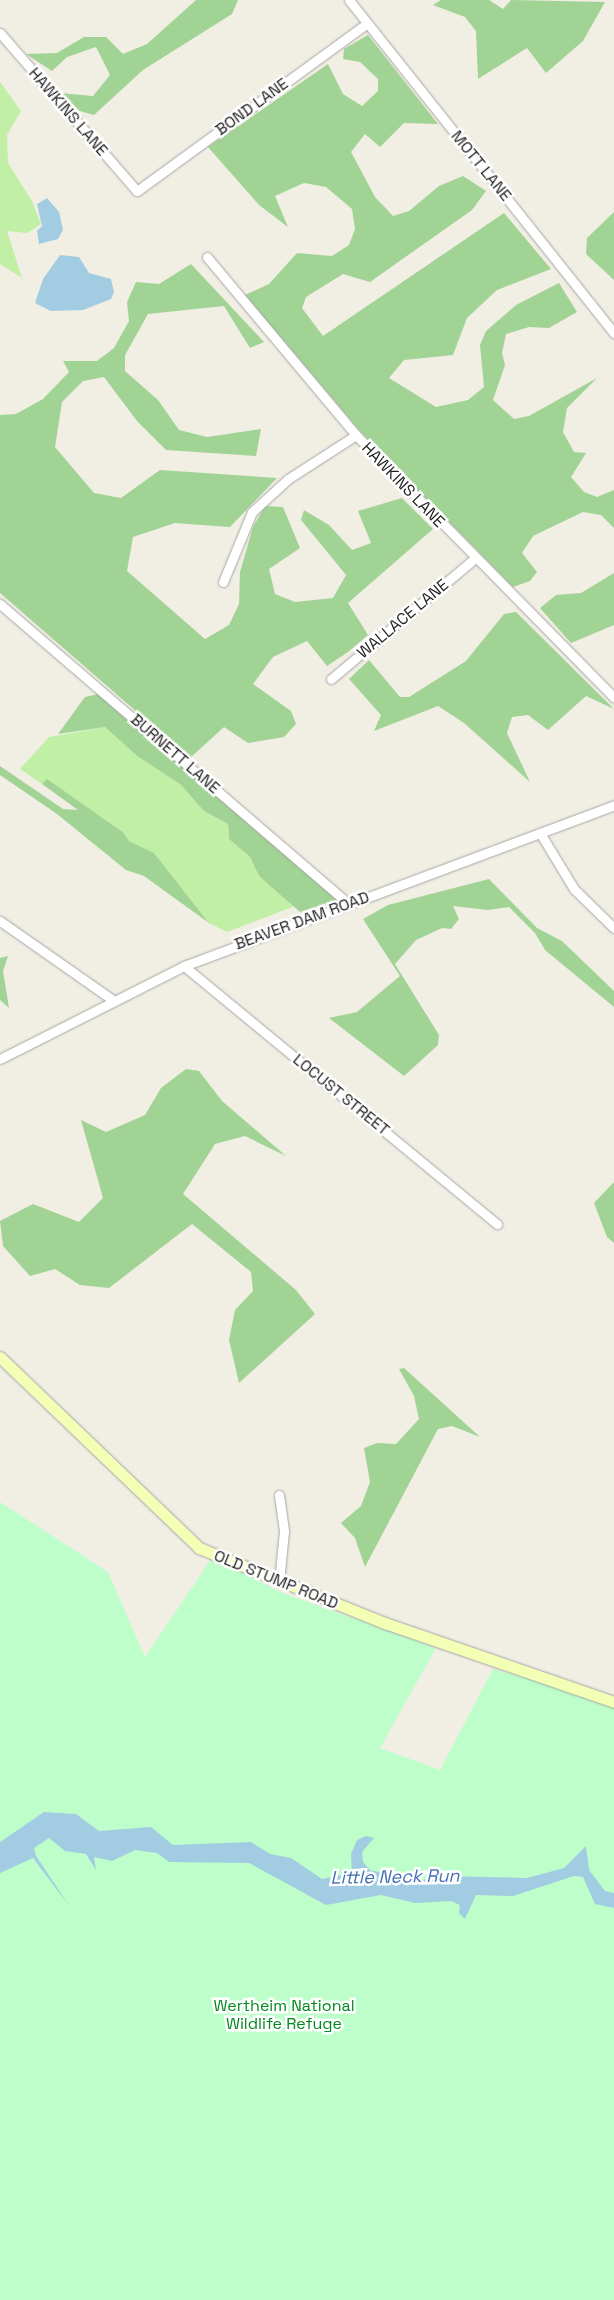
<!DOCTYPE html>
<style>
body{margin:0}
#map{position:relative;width:614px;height:2300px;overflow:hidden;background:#f1eee4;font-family:"Space Grotesk",sans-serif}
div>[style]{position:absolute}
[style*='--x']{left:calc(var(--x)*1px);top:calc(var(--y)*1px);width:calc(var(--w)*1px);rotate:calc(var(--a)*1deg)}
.grass>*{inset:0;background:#c2efa6}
.forest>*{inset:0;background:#a1d395}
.park>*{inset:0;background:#befeca}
.water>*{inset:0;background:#a1cce2}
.roads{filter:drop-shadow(0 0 1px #a6a6a6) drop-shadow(0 0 1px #a6a6a6)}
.street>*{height:9px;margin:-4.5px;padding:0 4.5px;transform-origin:4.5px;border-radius:4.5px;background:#fff}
.secondary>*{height:11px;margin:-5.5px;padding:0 5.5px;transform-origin:5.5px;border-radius:5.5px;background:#f3ffb4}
span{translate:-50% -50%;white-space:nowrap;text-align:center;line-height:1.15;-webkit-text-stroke:5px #fff;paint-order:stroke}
.street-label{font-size:16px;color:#1f1f1f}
.park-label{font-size:16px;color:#02881c}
.water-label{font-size:18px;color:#4370b7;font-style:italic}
</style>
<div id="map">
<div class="grass">
<i style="clip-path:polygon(0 82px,21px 111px,7px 135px,8px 163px,32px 201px,41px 224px,27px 233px,7px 231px,22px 278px,0 264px)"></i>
<i style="clip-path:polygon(105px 727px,137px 756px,180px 784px,204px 811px,228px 824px,229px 839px,250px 857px,259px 876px,295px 906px,227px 932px,209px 923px,154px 853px,129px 841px,124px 833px,47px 780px,42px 784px,20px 769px,49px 737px)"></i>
</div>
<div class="forest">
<i style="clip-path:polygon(196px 0,238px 0,232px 14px,143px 70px,94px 115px,80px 111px,60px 93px,93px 96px,110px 75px,96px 47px,67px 57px,52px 71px,26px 54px,57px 53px,84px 37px,106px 37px,123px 54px,147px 44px)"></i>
<i style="clip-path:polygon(441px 0,489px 0,503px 9px,511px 0,605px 2px,583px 41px,546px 73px,527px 48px,478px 79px,476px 31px,465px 17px,433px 5px)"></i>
<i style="clip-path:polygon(368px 35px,438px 124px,404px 123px,380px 147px,365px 134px,351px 152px,375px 197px,393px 216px,409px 211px,439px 186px,463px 176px,486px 191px,472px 210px,370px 282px,343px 274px,306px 297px,302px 308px,323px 336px,504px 213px,551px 269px,497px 290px,467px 318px,453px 355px,404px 360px,389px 378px,436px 407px,468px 400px,484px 387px,480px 345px,486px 331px,516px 305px,559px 283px,577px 312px,549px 328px,529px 327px,506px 334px,502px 353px,505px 365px,493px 400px,514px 419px,529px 416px,597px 378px,567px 408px,563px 432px,574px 452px,586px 453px,571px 477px,584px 492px,597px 497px,614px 490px,614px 528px,601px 515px,583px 512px,533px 536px,522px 553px,537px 572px,530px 581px,513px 587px,360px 431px,245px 295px,269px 284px,297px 253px,332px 256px,349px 245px,355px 229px,352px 209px,326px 187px,304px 183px,275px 196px,288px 227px,259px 205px,208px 147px,328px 64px,343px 94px,362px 106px,378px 91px,378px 79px,360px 62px,343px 59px,344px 49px)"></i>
<i style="clip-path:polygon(614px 212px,614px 280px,586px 254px,587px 238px)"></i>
<i style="clip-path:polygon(191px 264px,264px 342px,250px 348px,224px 306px,148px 314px,125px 355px,125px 371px,158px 400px,179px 430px,207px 437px,261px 429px,256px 456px,166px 450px,137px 421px,104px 377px,83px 381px,62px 402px,55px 447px,94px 493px,121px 498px,160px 470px,277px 478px,230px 527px,175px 523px,133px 537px,127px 571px,205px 639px,229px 625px,239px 604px,240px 572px,253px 527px,265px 506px,283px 507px,300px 548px,269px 569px,275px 594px,295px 602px,333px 598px,346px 575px,301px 520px,304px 510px,329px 525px,352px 550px,371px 543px,358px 511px,402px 498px,433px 529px,348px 603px,368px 635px,348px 652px,327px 666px,307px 641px,273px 657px,253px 684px,291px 711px,296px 724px,284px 737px,248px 743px,224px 727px,190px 758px,0 593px,0 415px,16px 414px,43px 399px,69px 372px,63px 361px,97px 361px,114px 348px,129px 321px,127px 302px,136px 282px,159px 284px)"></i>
<i style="clip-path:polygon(614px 573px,614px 625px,571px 643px,540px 608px,556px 595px,581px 593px)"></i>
<i style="clip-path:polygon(516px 612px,614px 709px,586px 696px,548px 730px,528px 715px,512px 717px,507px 733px,530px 782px,464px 723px,438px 706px,374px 731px,381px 715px,349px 679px,369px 660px,400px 697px,409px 697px,466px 661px,504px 614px)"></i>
<i style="clip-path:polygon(98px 694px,191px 774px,338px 900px,300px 912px,259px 876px,250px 857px,229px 839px,228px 824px,204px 811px,180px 784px,137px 756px,105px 727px,58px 734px,85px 697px)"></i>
<i style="clip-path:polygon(0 766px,63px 809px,78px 810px,42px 784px,47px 779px,124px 833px,129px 841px,154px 853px,209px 923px,144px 876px,126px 870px,57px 814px,0 775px)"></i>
<i style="clip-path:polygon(489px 879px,537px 928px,562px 941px,614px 991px,614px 1007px,545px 950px,535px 933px,509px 907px,488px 910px,453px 906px,459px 919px,451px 929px,442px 928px,416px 940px,395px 964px,439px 1035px,438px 1045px,404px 1076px,329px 1018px,357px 1012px,400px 976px,363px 919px,388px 905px)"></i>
<i style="clip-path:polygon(8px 956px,3px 971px,9px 1008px,0 1000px,0 958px)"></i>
<i style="clip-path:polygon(186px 1069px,199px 1071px,222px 1101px,286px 1156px,245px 1136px,215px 1144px,183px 1194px,296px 1290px,315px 1314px,239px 1383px,229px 1340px,235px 1310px,253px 1291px,251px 1272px,192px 1224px,109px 1288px,80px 1285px,55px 1269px,30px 1276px,3px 1246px,0 1221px,33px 1204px,79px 1222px,103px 1198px,81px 1120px,106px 1132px,145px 1115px,161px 1088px)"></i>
<i style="clip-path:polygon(614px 1182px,614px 1243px,607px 1237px,594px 1203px)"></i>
<i style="clip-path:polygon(404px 1368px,480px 1437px,452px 1426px,438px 1429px,365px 1567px,355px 1538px,341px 1523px,361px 1506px,370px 1482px,364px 1448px,377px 1443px,396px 1444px,419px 1419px,414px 1396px,399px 1369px)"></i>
</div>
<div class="park">
<i style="clip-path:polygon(0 1502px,108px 1572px,145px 1657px,212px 1558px,283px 1593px,436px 1648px,380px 1748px,440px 1770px,493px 1669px,614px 1702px,614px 2300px,0 2300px)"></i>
</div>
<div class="water">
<i style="clip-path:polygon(47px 198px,59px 212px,63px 230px,58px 239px,39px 244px,37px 231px,42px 226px,37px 204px)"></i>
<i style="clip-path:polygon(60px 255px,79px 257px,89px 273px,111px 279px,114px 292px,111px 299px,83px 310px,51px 311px,35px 303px,43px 279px)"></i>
<i style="clip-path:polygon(44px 1812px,76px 1814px,99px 1831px,151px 1827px,173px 1845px,251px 1842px,270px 1854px,291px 1858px,322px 1879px,352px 1873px,351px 1854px,357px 1840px,366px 1836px,374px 1838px,362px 1852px,363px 1862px,370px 1870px,418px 1881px,438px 1876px,527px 1878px,564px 1868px,586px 1846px,589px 1870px,605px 1891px,614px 1893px,614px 1908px,595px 1904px,583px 1877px,574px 1876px,513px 1896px,476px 1895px,465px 1919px,459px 1913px,460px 1905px,451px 1901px,415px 1903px,381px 1895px,326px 1905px,249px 1863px,169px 1862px,157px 1853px,135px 1850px,112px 1861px,94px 1857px,96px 1870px,86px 1854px,65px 1851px,49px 1838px,34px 1848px,36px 1856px,70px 1907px,33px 1858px,0 1873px,0 1842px)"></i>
</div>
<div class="roads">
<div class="street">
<i style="--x:349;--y:0;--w:426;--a:51.5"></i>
<i style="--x:0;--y:33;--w:209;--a:49.1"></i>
<i style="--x:137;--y:191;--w:285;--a:-36.1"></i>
<i style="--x:207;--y:257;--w:232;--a:50.1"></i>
<i style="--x:356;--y:435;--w:368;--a:45.5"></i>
<i style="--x:223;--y:582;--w:76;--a:-67.5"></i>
<i style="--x:252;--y:512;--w:49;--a:-42.5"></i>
<i style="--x:288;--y:479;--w:81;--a:-32.9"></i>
<i style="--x:0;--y:604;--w:460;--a:40.7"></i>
<i style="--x:331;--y:679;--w:188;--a:-40"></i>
<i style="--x:540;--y:833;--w:66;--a:58.7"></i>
<i style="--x:574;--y:889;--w:56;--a:44.3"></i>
<i style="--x:0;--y:921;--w:138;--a:35"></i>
<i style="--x:184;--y:966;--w:406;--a:39.5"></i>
<i style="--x:0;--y:1059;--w:206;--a:-26.8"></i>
<i style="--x:184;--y:966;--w:459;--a:-20.5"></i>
<i style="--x:279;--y:1495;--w:36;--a:82"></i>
<i style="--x:284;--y:1531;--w:51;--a:95.6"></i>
</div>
<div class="secondary">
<i style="--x:0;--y:1357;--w:276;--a:43.8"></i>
<i style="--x:199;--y:1548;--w:201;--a:22"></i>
<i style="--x:385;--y:1623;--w:242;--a:19"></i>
</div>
</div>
<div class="street-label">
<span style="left:252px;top:107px;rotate:-36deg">BOND LANE</span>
<span style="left:68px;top:112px;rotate:49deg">HAWKINS LANE</span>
<span style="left:481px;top:166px;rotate:51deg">MOTT LANE</span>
<span style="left:403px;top:485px;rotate:46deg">HAWKINS LANE</span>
<span style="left:403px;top:619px;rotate:-40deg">WALLACE LANE</span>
<span style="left:175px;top:754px;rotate:41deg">BURNETT LANE</span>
<span style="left:302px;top:921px;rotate:-20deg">BEAVER DAM ROAD</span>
<span style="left:341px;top:1095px;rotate:39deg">LOCUST STREET</span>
<span style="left:276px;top:1580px;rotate:22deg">OLD STUMP ROAD</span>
</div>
<div class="park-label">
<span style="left:284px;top:2015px">Wertheim National<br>Wildlife Refuge</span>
</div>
<div class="water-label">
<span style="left:395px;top:1877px;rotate:-1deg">Little Neck Run</span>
</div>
</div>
